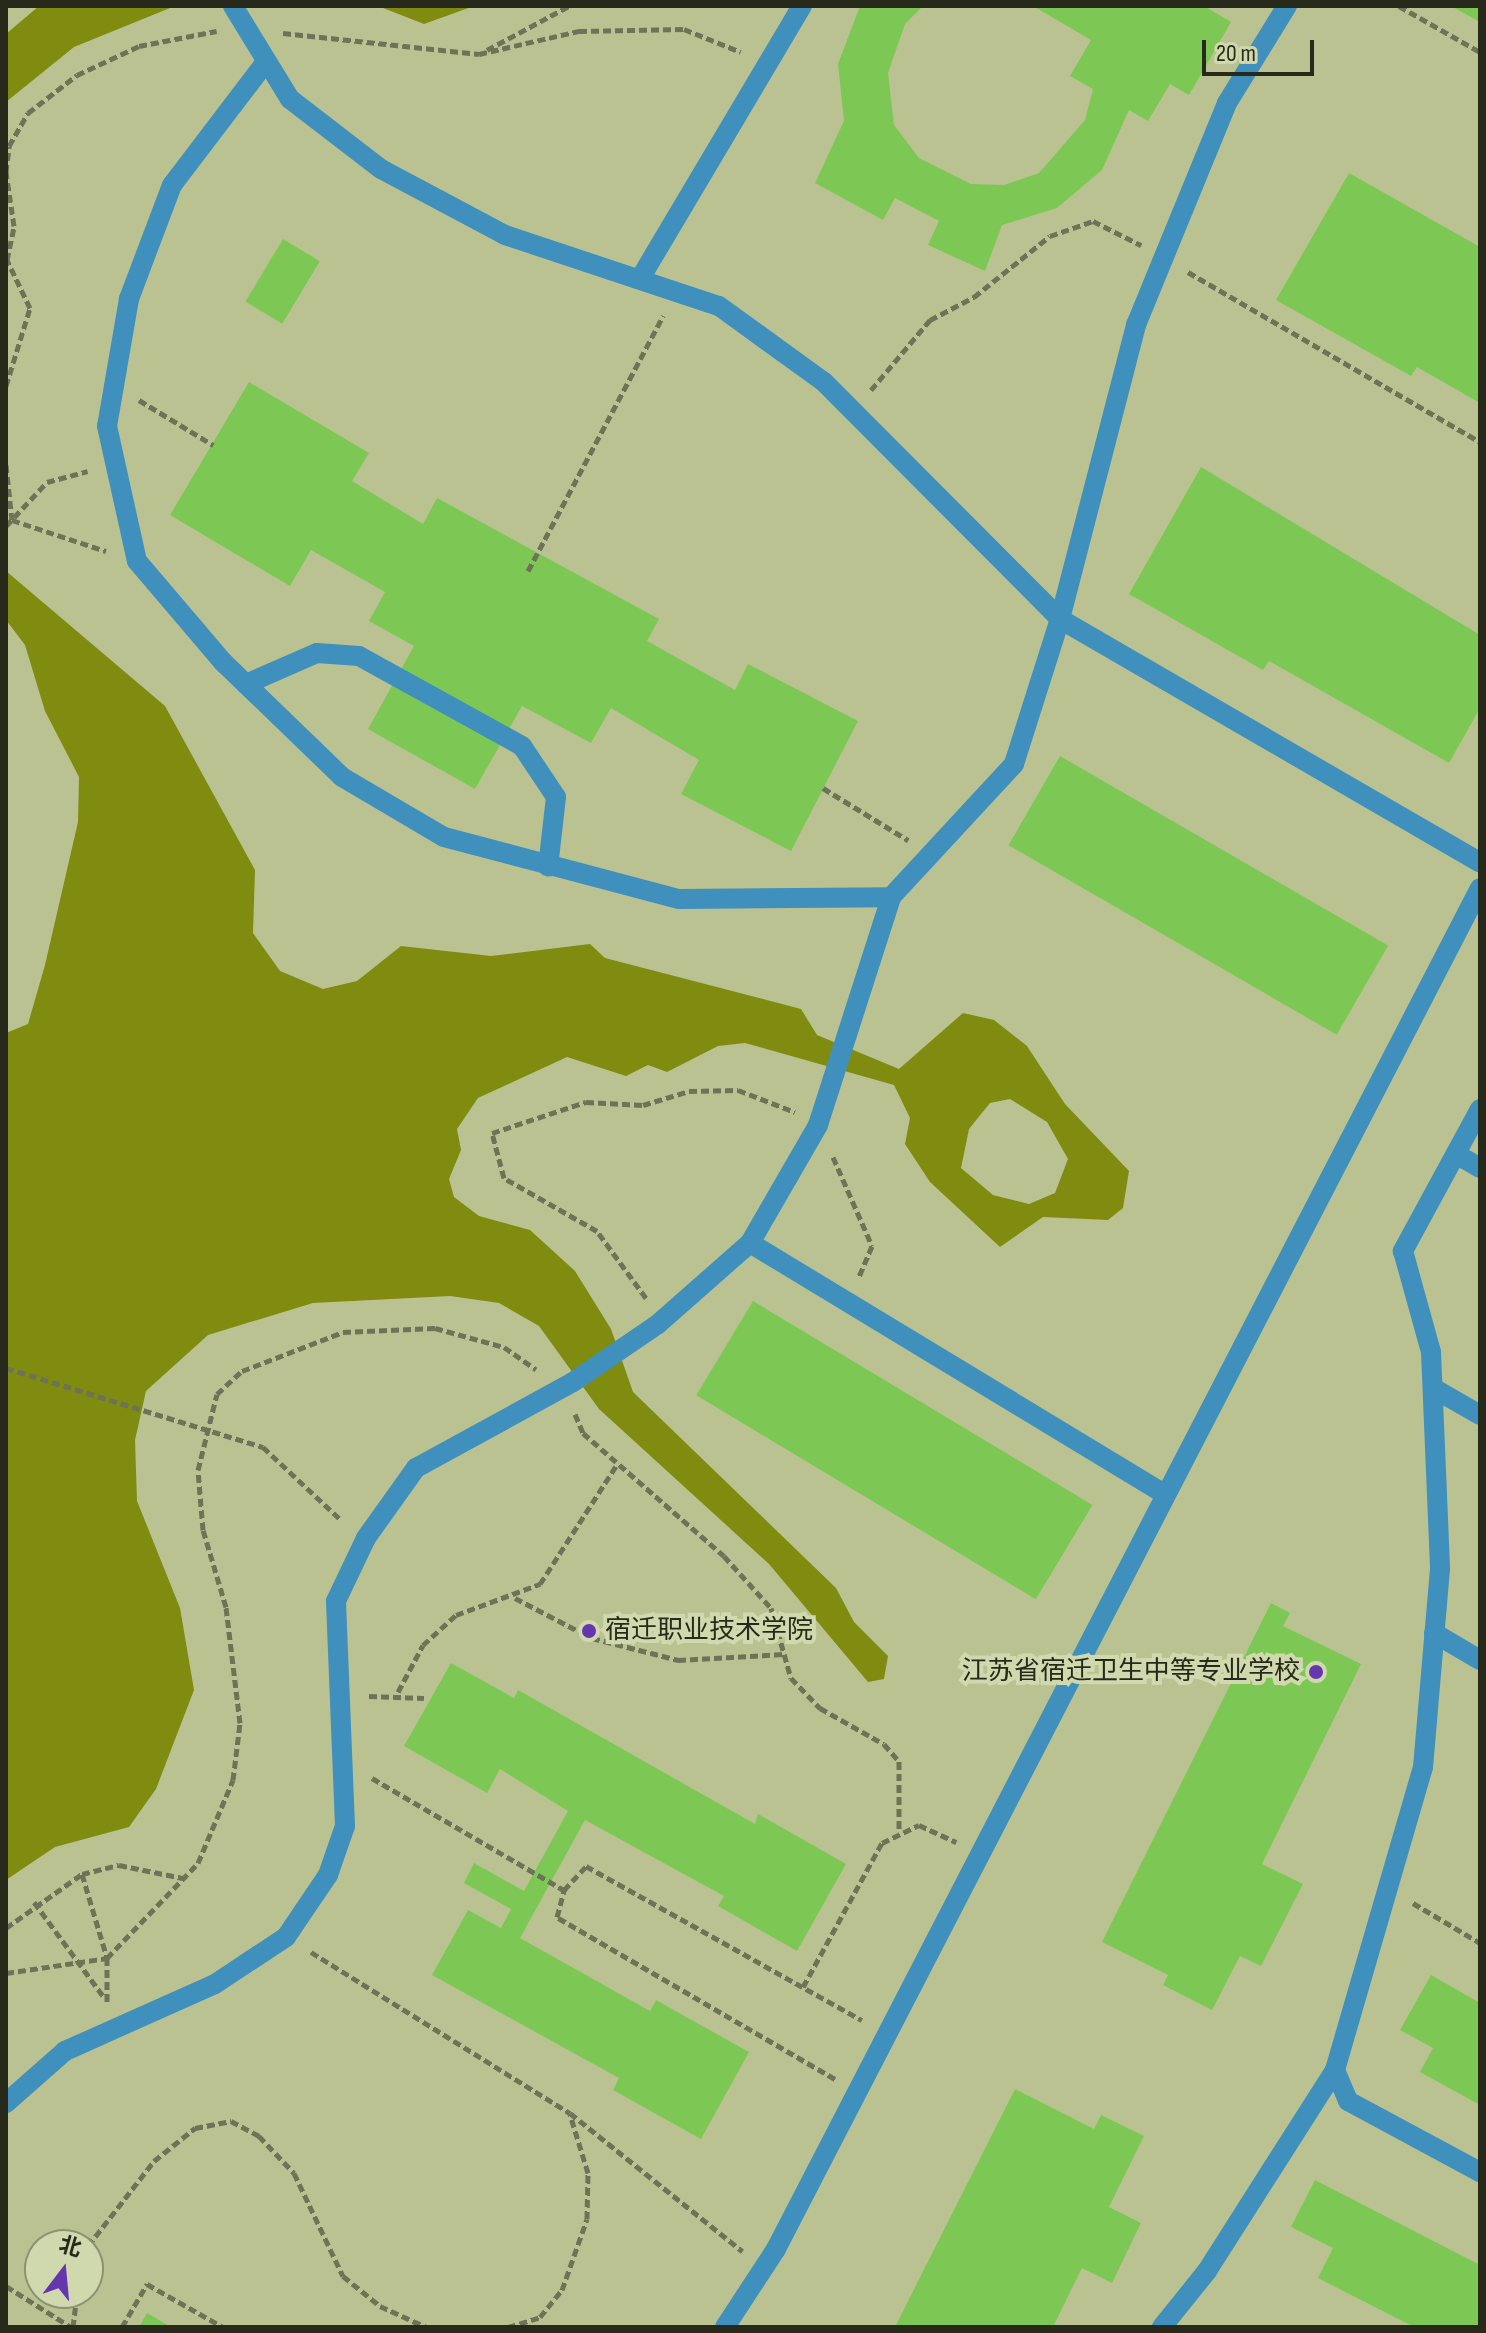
<!DOCTYPE html>
<meta charset="utf-8">
<style>
body{margin:0}
#map{position:relative;width:1486px;height:2333px;overflow:hidden;background:#c3cba1;font-family:"Sofia Sans Condensed","Noto Sans SC",sans-serif}
div>[style]{position:absolute}
[style*='--x']{left:calc(var(--x)*1px);top:calc(var(--y)*1px);width:calc(var(--w)*1px);rotate:calc(var(--a)*1deg)}
.built>*{inset:0;background:#bac291}
.water>*{inset:0;background:#7f8c10}
.building>*{inset:0;background:#7dc854;transform-origin:0 0}
.path>*{height:5px;margin-top:-2.5px;transform-origin:0;background:repeating-linear-gradient(90deg,#6e7357 0 8px,transparent 0 12px)}
.service>*{height:20px;margin:-10px;padding:0 10px;transform-origin:10px;border-radius:10px;background:#4090bd}
.dots>*{width:22px;height:22px;translate:-50% -50%;box-sizing:border-box;border:4px solid #d0d8ae;border-radius:50%}
span{translate:-50% -50%;white-space:nowrap;text-align:center;line-height:1.15;-webkit-text-stroke:8px #d0d8ae;paint-order:stroke}
.poi-label{font-size:26px;color:#272a1a}
.left{translate:0 -50%;text-align:left}
.right{translate:-100% -50%;text-align:right}
.frame{position:absolute;inset:0;border:8px solid #272a1a;pointer-events:none}
.north{position:absolute;left:24px;top:2229px;width:80px;height:80px;box-sizing:border-box;background:#d0d8ae;border:2px solid #8c9273;border-radius:50%;rotate:16deg;font-size:22px;font-weight:700;line-height:32px;text-align:center;color:#272a1a}
.north::after{content:'';display:block;margin:auto;width:28px;height:36px;background:#6537af;clip-path:polygon(50% 0,100% 100%,50% 72%,0 100%)}
.scale{position:absolute;left:1202px;top:40px;width:112px;height:36px;box-sizing:border-box;border:4px solid #272a1a;border-top:0;padding-left:10px;font-size:24px;line-height:28px;white-space:nowrap;color:#272a1a;-webkit-text-stroke:6px #d0d8ae;paint-order:stroke}
</style>
<div id="map">
<div class="built">
<i style="clip-path:polygon(evenodd,6px 6px,1480px 6px,1480px 2327px,6px 2327px,6px 6px,40px 2245px,88px 2245px,88px 2293px,40px 2293px,40px 2245px)"></i>
</div>
<div class="water">
<i style="clip-path:polygon(39px 6px,175px 6px,74px 47px,6px 102px,6px 34px)"></i>
<i style="clip-path:polygon(378px 6px,474px 6px,424px 24px)"></i>
<i style="clip-path:polygon(evenodd,6px 571px,165px 706px,255px 870px,253px 933px,280px 971px,323px 989px,357px 981px,401px 946px,491px 956px,590px 944px,605px 958px,801px 1009px,817px 1035px,899px 1069px,963px 1013px,994px 1020px,1027px 1046px,1065px 1104px,1129px 1171px,1123px 1208px,1108px 1220px,1043px 1217px,1000px 1247px,930px 1182px,905px 1144px,910px 1118px,894px 1085px,745px 1043px,718px 1046px,667px 1072px,648px 1065px,626px 1076px,567px 1057px,478px 1098px,457px 1129px,461px 1150px,449px 1179px,454px 1197px,479px 1216px,530px 1230px,575px 1271px,611px 1329px,633px 1392px,836px 1588px,854px 1622px,888px 1656px,884px 1679px,868px 1682px,769px 1564px,599px 1409px,539px 1326px,499px 1303px,450px 1296px,313px 1303px,208px 1335px,146px 1391px,135px 1440px,137px 1501px,180px 1608px,194px 1690px,156px 1789px,129px 1827px,55px 1847px,6px 1880px,6px 1033px,28px 1024px,45px 965px,78px 822px,79px 777px,45px 711px,25px 645px,6px 620px,6px 571px,1010px 1099px,1047px 1122px,1068px 1159px,1055px 1193px,1029px 1204px,993px 1195px,961px 1168px,969px 1129px,990px 1103px,1010px 1099px)"></i>
</div>
<div class="building">
<i style="clip-path:polygon(860px 6px,923px 6px,905px 24px,888px 73px,894px 125px,919px 158px,971px 184px,1004px 185px,1039px 173px,1085px 120px,1093px 89px,1070px 76px,1091px 40px,1033px 6px,1204px 6px,1231px 22px,1189px 95px,1170px 84px,1148px 121px,1129px 110px,1102px 170px,1057px 208px,1002px 225px,985px 271px,928px 245px,939px 221px,895px 198px,883px 220px,815px 183px,844px 121px,838px 64px)"></i>
<i style="clip-path:polygon(1451px 6px,1480px 6px,1480px 22px)"></i>
<i style="clip-path:polygon(1349px 173px,1480px 247px,1480px 403px,1417px 367px,1411px 376px,1276px 300px)"></i>
<i style="left:283px;top:239px;width:43px;height:73px;rotate:31deg"></i>
<i style="clip-path:polygon(249px 382px,369px 453px,352px 481px,423px 524px,437px 498px,659px 619px,647px 641px,735px 690px,748px 664px,858px 721px,791px 851px,681px 794px,699px 760px,611px 708px,591px 743px,522px 706px,475px 789px,368px 729px,414px 646px,369px 621px,385px 592px,311px 550px,290px 586px,170px 515px)"></i>
<i style="clip-path:polygon(1201px 467px,1480px 635px,1480px 708px,1449px 763px,1269px 661px,1263px 670px,1129px 594px)"></i>
<i style="left:1060px;top:756px;width:379px;height:103px;rotate:30deg"></i>
<i style="left:753px;top:1301px;width:396px;height:110px;rotate:31deg"></i>
<i style="clip-path:polygon(1271px 1603px,1290px 1613px,1283px 1626px,1361px 1664px,1262px 1864px,1303px 1884px,1261px 1966px,1240px 1956px,1212px 2010px,1163px 1985px,1168px 1975px,1102px 1942px)"></i>
<i style="clip-path:polygon(451px 1663px,514px 1698px,518px 1690px,755px 1824px,758px 1814px,846px 1864px,797px 1951px,718px 1906px,724px 1896px,585px 1820px,520px 1938px,650px 2011px,656px 2000px,749px 2052px,701px 2139px,613px 2090px,619px 2078px,432px 1975px,468px 1910px,501px 1928px,511px 1909px,464px 1883px,474px 1863px,524px 1891px,568px 1811px,500px 1769px,487px 1793px,404px 1746px)"></i>
<i style="clip-path:polygon(1431px 1975px,1480px 2003px,1480px 2105px,1420px 2072px,1433px 2048px,1400px 2030px)"></i>
<i style="clip-path:polygon(1015px 2089px,1094px 2129px,1101px 2115px,1144px 2136px,1109px 2207px,1141px 2223px,1112px 2283px,1082px 2268px,1053px 2327px,895px 2327px)"></i>
<i style="clip-path:polygon(1315px 2180px,1480px 2265px,1480px 2327px,1414px 2327px,1318px 2278px,1333px 2248px,1291px 2227px)"></i>
<i style="clip-path:polygon(147px 2313px,171px 2327px,139px 2327px)"></i>
</div>
<div class="path">
<i style="--x:1399;--y:6;--w:93;--a:29.6"></i>
<i style="--x:283;--y:33;--w:197;--a:6.1"></i>
<i style="--x:479;--y:54;--w:103;--a:-13"></i>
<i style="--x:579;--y:31;--w:105;--a:-1.1"></i>
<i style="--x:684;--y:29;--w:61;--a:22"></i>
<i style="--x:487;--y:50;--w:93;--a:-28.2"></i>
<i style="--x:1188;--y:272;--w:338;--a:30.2"></i>
<i style="--x:6;--y:386;--w:82;--a:-72.9"></i>
<i style="--x:30;--y:308;--w:53;--a:-115.6"></i>
<i style="--x:7;--y:260;--w:35;--a:-78"></i>
<i style="--x:14;--y:226;--w:55;--a:-98.4"></i>
<i style="--x:6;--y:172;--w:26;--a:-83"></i>
<i style="--x:9;--y:146;--w:38;--a:-60"></i>
<i style="--x:28;--y:113;--w:62;--a:-37.8"></i>
<i style="--x:77;--y:75;--w:68;--a:-25.1"></i>
<i style="--x:139;--y:46;--w:79;--a:-10.9"></i>
<i style="--x:871;--y:390;--w:92;--a:-49.9"></i>
<i style="--x:930;--y:320;--w:50;--a:-27.6"></i>
<i style="--x:974;--y:297;--w:97;--a:-38.8"></i>
<i style="--x:1050;--y:236;--w:46;--a:-19.2"></i>
<i style="--x:1093;--y:221;--w:54;--a:26.6"></i>
<i style="--x:139;--y:400;--w:87;--a:31.3"></i>
<i style="--x:6;--y:465;--w:55;--a:83.8"></i>
<i style="--x:12;--y:520;--w:99;--a:18.3"></i>
<i style="--x:6;--y:526;--w:60;--a:-47"></i>
<i style="--x:47;--y:482;--w:42;--a:-15"></i>
<i style="--x:528;--y:571;--w:289;--a:-62.1"></i>
<i style="--x:823;--y:788;--w:100;--a:31.5"></i>
<i style="--x:833;--y:1157;--w:97;--a:66.3"></i>
<i style="--x:872;--y:1246;--w:34;--a:113"></i>
<i style="--x:646;--y:1298;--w:83;--a:-126.2"></i>
<i style="--x:597;--y:1231;--w:107;--a:-150.3"></i>
<i style="--x:504;--y:1178;--w:47;--a:-104.9"></i>
<i style="--x:492;--y:1133;--w:99;--a:-18.3"></i>
<i style="--x:586;--y:1102;--w:57;--a:3"></i>
<i style="--x:643;--y:1105;--w:48;--a:-16.9"></i>
<i style="--x:689;--y:1091;--w:49;--a:-1.2"></i>
<i style="--x:738;--y:1090;--w:61;--a:21.1"></i>
<i style="--x:6;--y:1368;--w:269;--a:17.1"></i>
<i style="--x:263;--y:1447;--w:108;--a:43.1"></i>
<i style="--x:575;--y:1414;--w:21;--a:67"></i>
<i style="--x:583;--y:1433;--w:187;--a:41.1"></i>
<i style="--x:724;--y:1556;--w:70;--a:47.9"></i>
<i style="--x:771;--y:1608;--w:73;--a:74.1"></i>
<i style="--x:791;--y:1678;--w:42;--a:46"></i>
<i style="--x:820;--y:1708;--w:73;--a:29.4"></i>
<i style="--x:884;--y:1744;--w:23;--a:49"></i>
<i style="--x:899;--y:1761;--w:68;--a:90"></i>
<i style="--x:515;--y:1598;--w:87;--a:27.5"></i>
<i style="--x:592;--y:1638;--w:89;--a:14.3"></i>
<i style="--x:678;--y:1660;--w:106;--a:-3.2"></i>
<i style="--x:398;--y:1692;--w:53;--a:-62"></i>
<i style="--x:423;--y:1645;--w:45;--a:-42.3"></i>
<i style="--x:456;--y:1615;--w:90;--a:-20.3"></i>
<i style="--x:540;--y:1584;--w:144;--a:-57.2"></i>
<i style="--x:369;--y:1696;--w:55;--a:2.1"></i>
<i style="--x:372;--y:1778;--w:222;--a:30.3"></i>
<i style="--x:82;--y:1874;--w:88;--a:73.4"></i>
<i style="--x:107;--y:1958;--w:46;--a:90"></i>
<i style="--x:34;--y:1902;--w:117;--a:53.7"></i>
<i style="--x:1413;--y:1903;--w:78;--a:30.8"></i>
<i style="--x:6;--y:1928;--w:93;--a:-35.4"></i>
<i style="--x:82;--y:1874;--w:38;--a:-14"></i>
<i style="--x:119;--y:1865;--w:65;--a:11.5"></i>
<i style="--x:311;--y:1952;--w:305;--a:31.9"></i>
<i style="--x:570;--y:2113;--w:221;--a:38.7"></i>
<i style="--x:6;--y:1973;--w:102;--a:-8.4"></i>
<i style="--x:107;--y:1958;--w:132;--a:-46.2"></i>
<i style="--x:198;--y:1863;--w:90;--a:-67.1"></i>
<i style="--x:233;--y:1780;--w:57;--a:-83"></i>
<i style="--x:240;--y:1723;--w:117;--a:-96.9"></i>
<i style="--x:226;--y:1607;--w:80;--a:-106.6"></i>
<i style="--x:203;--y:1530;--w:60;--a:-94.8"></i>
<i style="--x:198;--y:1470;--w:78;--a:-76"></i>
<i style="--x:217;--y:1394;--w:34;--a:-43"></i>
<i style="--x:242;--y:1371;--w:108;--a:-21.1"></i>
<i style="--x:343;--y:1332;--w:92;--a:-2.5"></i>
<i style="--x:435;--y:1328;--w:72;--a:15.4"></i>
<i style="--x:504;--y:1347;--w:39;--a:35"></i>
<i style="--x:803;--y:1987;--w:164;--a:-61.3"></i>
<i style="--x:882;--y:1843;--w:41;--a:-25.9"></i>
<i style="--x:919;--y:1825;--w:41;--a:24.7"></i>
<i style="--x:835;--y:2079;--w:322;--a:-149.8"></i>
<i style="--x:557;--y:1917;--w:28;--a:-75"></i>
<i style="--x:564;--y:1890;--w:33;--a:-47"></i>
<i style="--x:586;--y:1866;--w:316;--a:29.2"></i>
<i style="--x:88;--y:2246;--w:108;--a:-52.2"></i>
<i style="--x:154;--y:2161;--w:53;--a:-38.8"></i>
<i style="--x:195;--y:2128;--w:37;--a:-11"></i>
<i style="--x:231;--y:2121;--w:32;--a:28"></i>
<i style="--x:259;--y:2136;--w:51;--a:46.6"></i>
<i style="--x:294;--y:2173;--w:114;--a:64.6"></i>
<i style="--x:343;--y:2276;--w:48;--a:39"></i>
<i style="--x:380;--y:2306;--w:51;--a:24.5"></i>
<i style="--x:6;--y:2286;--w:77;--a:32.2"></i>
<i style="--x:73;--y:2327;--w:34;--a:-83"></i>
<i style="--x:122;--y:2327;--w:50;--a:-59.8"></i>
<i style="--x:147;--y:2284;--w:87;--a:29.5"></i>
<i style="--x:508;--y:2327;--w:34;--a:-17"></i>
<i style="--x:540;--y:2317;--w:35;--a:-51"></i>
<i style="--x:562;--y:2290;--w:75;--a:-70.6"></i>
<i style="--x:587;--y:2219;--w:46;--a:-88.8"></i>
<i style="--x:588;--y:2173;--w:62;--a:-107"></i>
</div>
<div class="service">
<i style="--x:233;--y:6;--w:109;--a:58.5"></i>
<i style="--x:290;--y:99;--w:115;--a:37.6"></i>
<i style="--x:381;--y:169;--w:140;--a:28"></i>
<i style="--x:505;--y:235;--w:225;--a:18.4"></i>
<i style="--x:719;--y:306;--w:130;--a:35.9"></i>
<i style="--x:824;--y:382;--w:334;--a:45.1"></i>
<i style="--x:1060;--y:619;--w:485;--a:30.1"></i>
<i style="--x:265;--y:63;--w:153;--a:127.3"></i>
<i style="--x:172;--y:185;--w:122;--a:110.7"></i>
<i style="--x:129;--y:299;--w:129;--a:99.8"></i>
<i style="--x:107;--y:426;--w:138;--a:77.5"></i>
<i style="--x:137;--y:561;--w:133;--a:49.6"></i>
<i style="--x:223;--y:662;--w:165;--a:44"></i>
<i style="--x:342;--y:777;--w:118;--a:30.5"></i>
<i style="--x:444;--y:837;--w:243;--a:14.8"></i>
<i style="--x:679;--y:899;--w:212;--a:-0.5"></i>
<i style="--x:641;--y:277;--w:315;--a:-59.3"></i>
<i style="--x:246;--y:684;--w:77;--a:-23.6"></i>
<i style="--x:317;--y:653;--w:42;--a:4.1"></i>
<i style="--x:359;--y:656;--w:186;--a:28.9"></i>
<i style="--x:522;--y:746;--w:61;--a:56.3"></i>
<i style="--x:556;--y:797;--w:70;--a:96.5"></i>
<i style="--x:1480;--y:1109;--w:162;--a:118.5"></i>
<i style="--x:1403;--y:1251;--w:105;--a:74.5"></i>
<i style="--x:1431;--y:1352;--w:217;--a:87.6"></i>
<i style="--x:1440;--y:1569;--w:199;--a:94.9"></i>
<i style="--x:1423;--y:1767;--w:316;--a:106.2"></i>
<i style="--x:1335;--y:2070;--w:34;--a:67"></i>
<i style="--x:1348;--y:2101;--w:150;--a:28.3"></i>
<i style="--x:1456;--y:1154;--w:28;--a:30"></i>
<i style="--x:750;--y:1243;--w:486;--a:31.2"></i>
<i style="--x:1433;--y:1388;--w:54;--a:29.9"></i>
<i style="--x:1434;--y:1633;--w:53;--a:30.4"></i>
<i style="--x:6;--y:2103;--w:79;--a:-41.4"></i>
<i style="--x:65;--y:2051;--w:164;--a:-24.1"></i>
<i style="--x:215;--y:1984;--w:85;--a:-33.5"></i>
<i style="--x:286;--y:1937;--w:75;--a:-55.9"></i>
<i style="--x:328;--y:1875;--w:52;--a:-70.9"></i>
<i style="--x:345;--y:1826;--w:225;--a:-92.3"></i>
<i style="--x:336;--y:1601;--w:70;--a:-64.5"></i>
<i style="--x:366;--y:1538;--w:86;--a:-54.5"></i>
<i style="--x:416;--y:1468;--w:179;--a:-28.7"></i>
<i style="--x:573;--y:1382;--w:103;--a:-34.3"></i>
<i style="--x:658;--y:1324;--w:123;--a:-41.4"></i>
<i style="--x:750;--y:1243;--w:136;--a:-60"></i>
<i style="--x:818;--y:1125;--w:239;--a:-72.2"></i>
<i style="--x:891;--y:897;--w:181;--a:-47.2"></i>
<i style="--x:1014;--y:764;--w:152;--a:-72.4"></i>
<i style="--x:1060;--y:619;--w:304;--a:-75.5"></i>
<i style="--x:1136;--y:325;--w:240;--a:-67.7"></i>
<i style="--x:1227;--y:103;--w:114;--a:-58.3"></i>
<i style="--x:725;--y:2327;--w:93;--a:-56.8"></i>
<i style="--x:776;--y:2249;--w:1532;--a:-62.65"></i>
<i style="--x:1162;--y:2327;--w:72;--a:-51.2"></i>
<i style="--x:1207;--y:2271;--w:238;--a:-57.5"></i>
</div>
<div class="dots">
<i style="left:589px;top:1631px;background:#6537af"></i>
<i style="left:1316px;top:1672px;background:#6537af"></i>
</div>
<div class="poi-label">
<span class="left" style="left:605px;top:1631px">宿迁职业技术学院</span>
<span class="right" style="left:1300px;top:1672px">江苏省宿迁卫生中等专业学校</span>
</div>
<div class="frame"></div>
<div class="north">北</div>
<div class="scale">20 m</div>
</div>
